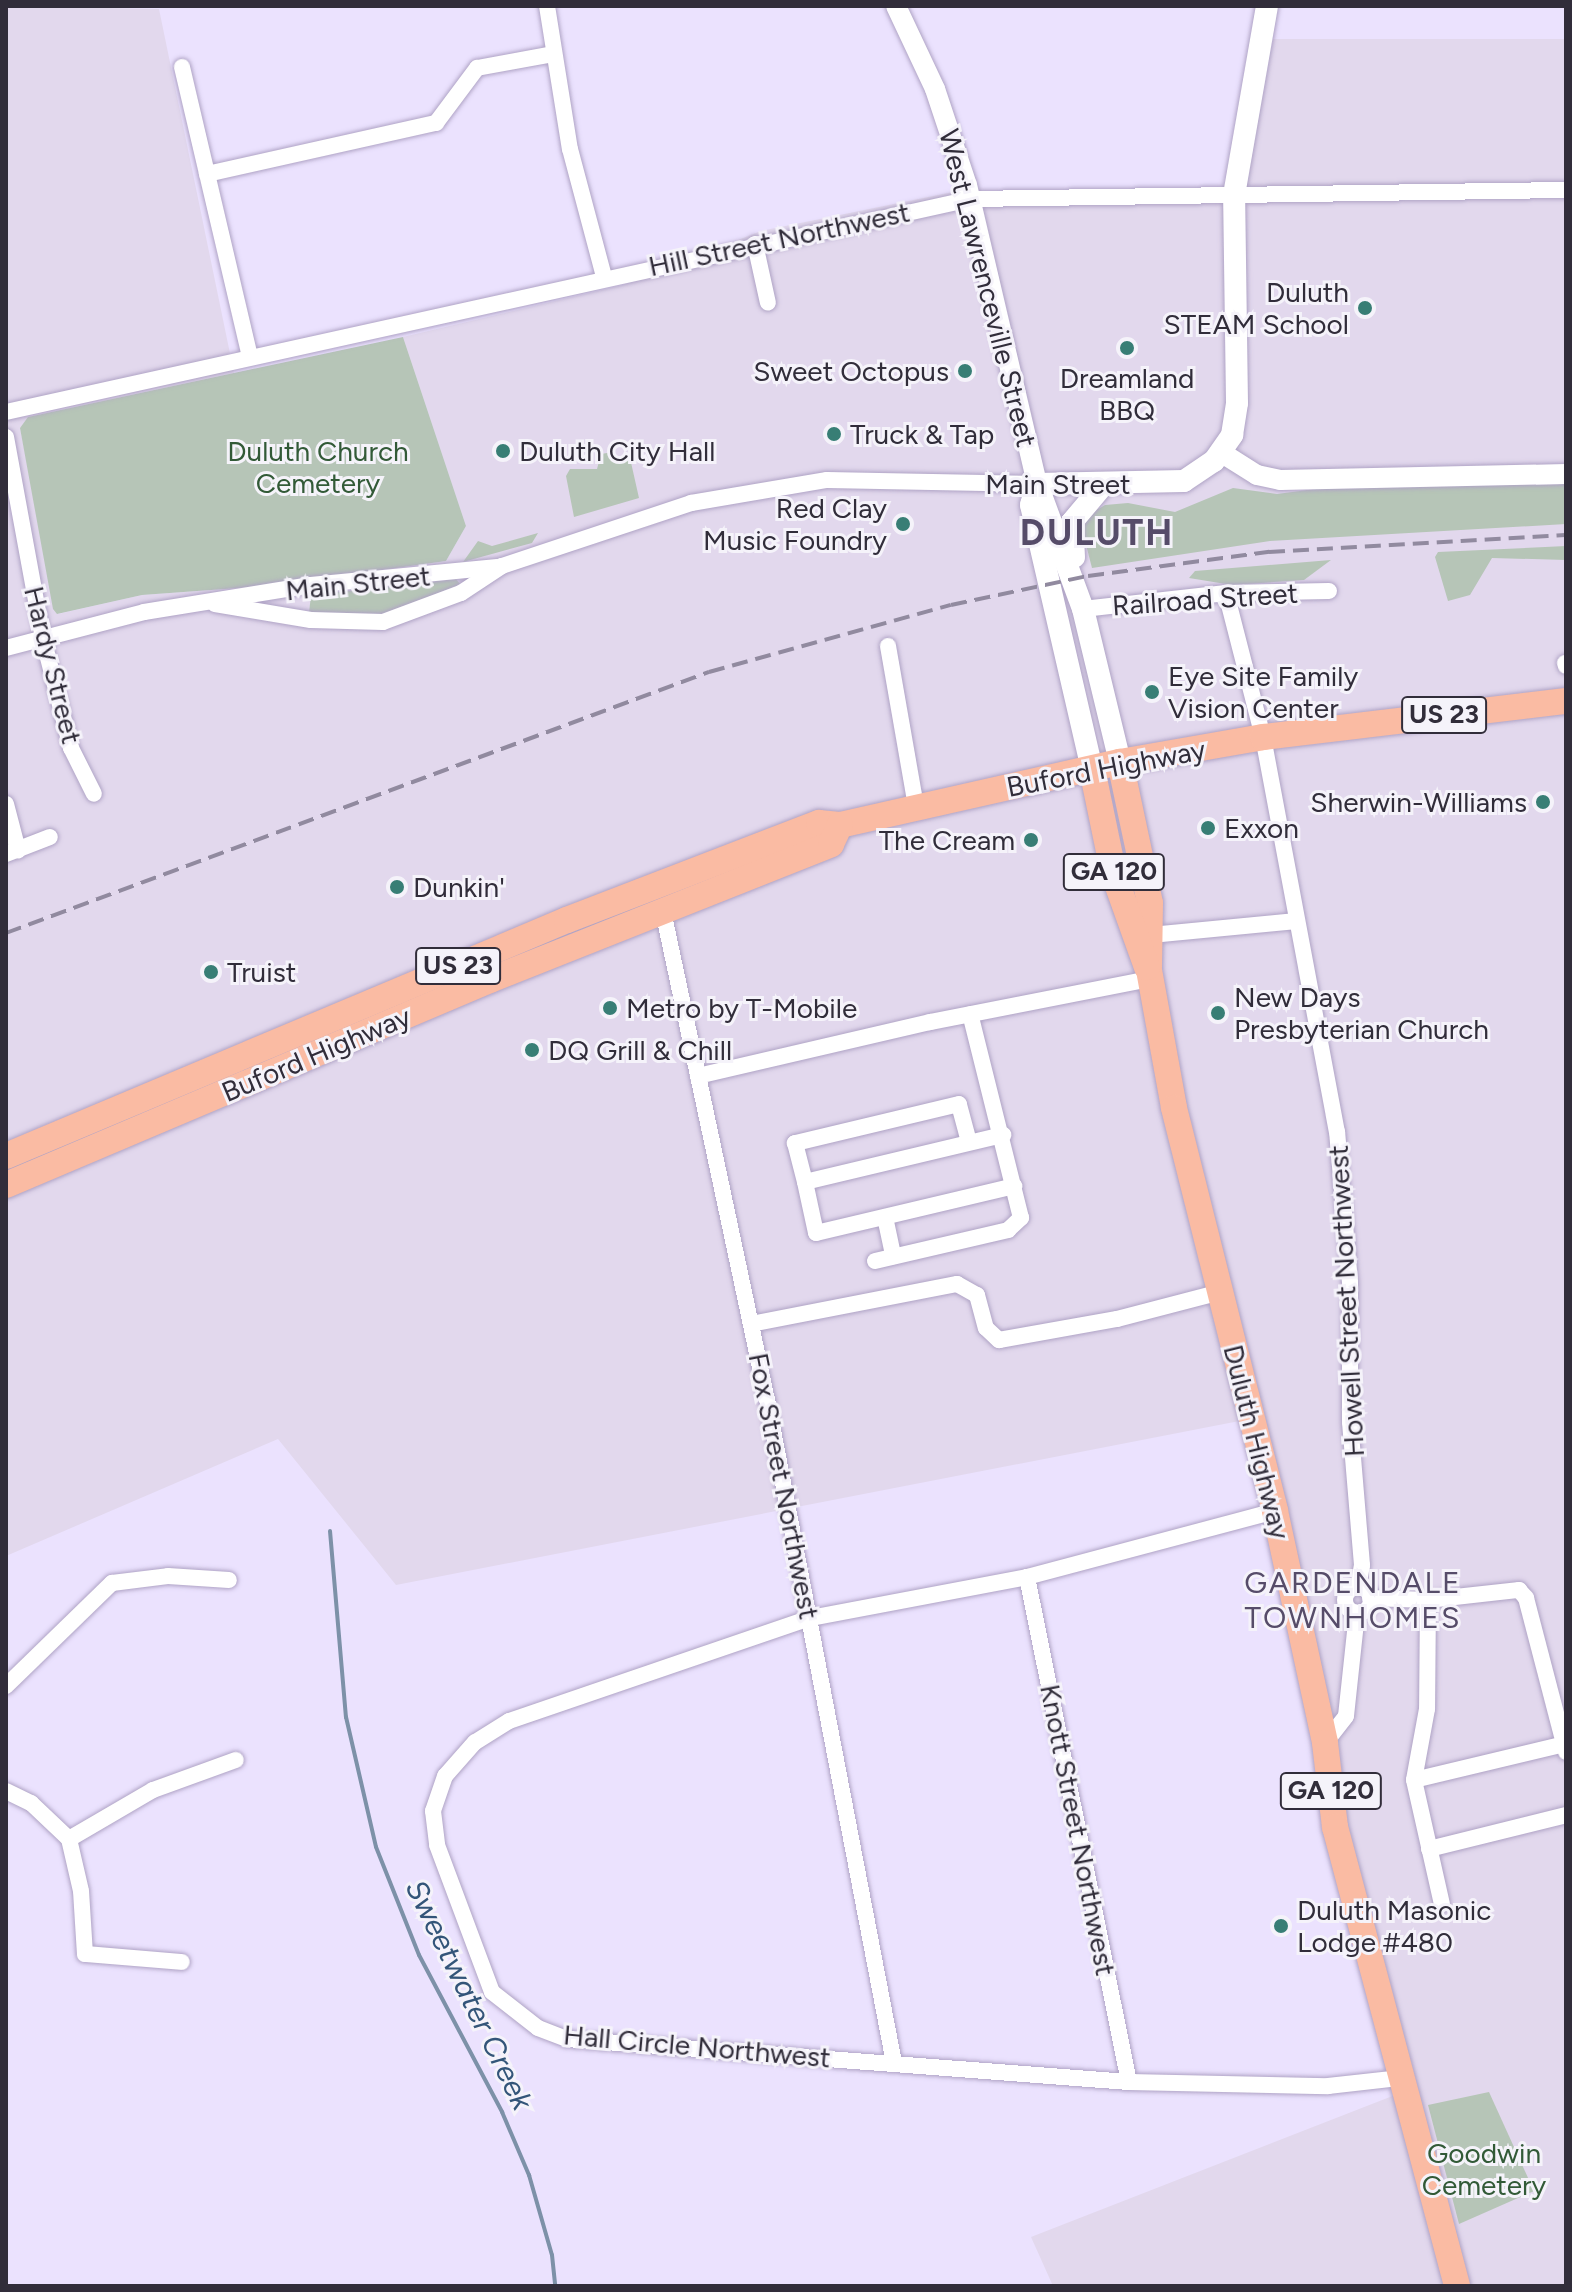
<!DOCTYPE html>
<style>
body{margin:0}
#map{position:relative;width:1572px;height:2292px;overflow:hidden;background:#ebe2fe;font-family:Figtree,sans-serif}
div>[style]{position:absolute}
[style*='--x']{left:calc(var(--x)*1px);top:calc(var(--y)*1px);width:calc(var(--w)*1px);rotate:calc(var(--a)*1deg)}
.commercial>*{inset:0;background:#e2d8ed}
.green>*{inset:0;background:#b6c5b7}
.stream>*{height:4px;margin:-2px;padding:0 2px;transform-origin:2px;border-radius:2px;background:#7d91a8}
.roads{filter:drop-shadow(0 0 2px #afa3c5) drop-shadow(0 0 2px #afa3c5)}
.minor>*{height:16px;margin:-8px;padding:0 8px;transform-origin:8px;border-radius:8px;background:#fff}
.minor>.ring{margin:-8px;padding:0;box-sizing:content-box;background:none;border:16px solid #fff;border-radius:50%}
.tertiary>*{height:20px;margin:-10px;padding:0 10px;transform-origin:10px;border-radius:10px;background:#fff}
.secondary>*{height:22px;margin:-11px;padding:0 11px;transform-origin:11px;border-radius:11px;background:#fff}
.primary>*{height:26px;margin:-13px;padding:0 13px;transform-origin:13px;border-radius:13px;background:#fabba3}
.rail>*{height:4px;margin-top:-2px;transform-origin:0;background:repeating-linear-gradient(90deg,#918a9f 0 16px,transparent 0 24px)}
.dots>*{width:22px;height:22px;translate:-50% -50%;box-sizing:border-box;border:4px solid #f5f3fa;border-radius:50%}
span{translate:-50% -50%;white-space:nowrap;text-align:center;line-height:1.15;-webkit-text-stroke:6px #f5f3fa;paint-order:stroke}
.shield-label span{padding:2px 6px;background:#f5f3fa;border:2px solid;border-radius:6px;-webkit-text-stroke-width:0}
.shield-label{font-size:26px;color:#312d3a;font-weight:700}
.street-label{font-size:28px;color:#312d3a}
.poi-label{font-size:28px;color:#312d3a}
.right{translate:-100% -50%;text-align:right}
.left{translate:0 -50%;text-align:left}
.park-label{font-size:28px;color:#325a37}
.neighbourhood-label{font-size:30px;color:#564c69;letter-spacing:2px}
.water-label{font-size:30px;color:#335579;font-style:italic}
.district-label{font-size:36px;color:#564c69;font-weight:700;letter-spacing:2px}
.frame{position:absolute;inset:0;border:8px solid #312d3a;pointer-events:none}
</style>
<div id="map">
<div class="commercial">
<i style="clip-path:polygon(6px 6px,159px 9px,234px 373px,29px 417px,20px 428px,58px 614px,142px 595px,268px 586px,446px 561px,466px 526px,403px 337px,623px 285px,761px 231px,953px 192px,1245px 190px,1273px 39px,1566px 39px,1566px 2286px,1053px 2286px,1031px 2237px,1413px 2088px,1320px 1740px,1265px 1416px,396px 1585px,278px 1439px,6px 1556px)"></i>
</div>
<div class="green">
<i style="clip-path:polygon(403px 337px,466px 526px,446px 561px,268px 586px,142px 595px,57px 614px,53px 609px,20px 428px,28px 417px)"></i>
<i style="clip-path:polygon(613px 452px,621px 461px,630px 458px,639px 498px,574px 517px,566px 476px,570px 469px,597px 469px,601px 454px)"></i>
<i style="clip-path:polygon(1566px 484px,1566px 524px,1270px 541px,1092px 568px,1082px 529px,1090px 514px,1105px 505px,1128px 503px,1175px 512px,1233px 488px,1277px 494px,1330px 487px)"></i>
<i style="clip-path:polygon(538px 533px,532px 543px,463px 562px,478px 541px,492px 546px)"></i>
<i style="clip-path:polygon(1566px 546px,1566px 560px,1492px 558px,1470px 595px,1448px 601px,1435px 557px,1438px 552px)"></i>
<i style="clip-path:polygon(1331px 560px,1304px 580px,1232px 585px,1189px 578px,1195px 571px)"></i>
<i style="clip-path:polygon(456px 579px,460px 584px,386px 616px,309px 613px,311px 595px)"></i>
<i style="clip-path:polygon(1489px 2092px,1534px 2191px,1459px 2224px,1428px 2105px)"></i>
</div>
<div class="stream">
<i style="--x:330;--y:1531;--w:187;--a:85.1"></i>
<i style="--x:346;--y:1717;--w:133;--a:77"></i>
<i style="--x:376;--y:1847;--w:116;--a:68.3"></i>
<i style="--x:419;--y:1955;--w:178;--a:62.1"></i>
<i style="--x:502;--y:2112;--w:69;--a:66.8"></i>
<i style="--x:529;--y:2175;--w:83;--a:74"></i>
<i style="--x:552;--y:2255;--w:31;--a:84"></i>
</div>
<div class="roads">
<div class="minor">
<i style="--x:547;--y:6;--w:145;--a:80.9"></i>
<i style="--x:570;--y:149;--w:132;--a:75.1"></i>
<i style="--x:182;--y:67;--w:297;--a:76.8"></i>
<i style="--x:207;--y:174;--w:235;--a:-12.6"></i>
<i style="--x:436;--y:123;--w:69;--a:-53.3"></i>
<i style="--x:477;--y:68;--w:77;--a:-10.4"></i>
<i style="--x:755;--y:244;--w:60;--a:77.6"></i>
<i style="--x:6;--y:412;--w:988;--a:-12.45"></i>
<i style="--x:971;--y:199;--w:595;--a:-0.87"></i>
<i style="--x:6;--y:437;--w:204;--a:79.6"></i>
<i style="--x:43;--y:638;--w:114;--a:75.7"></i>
<i style="--x:71;--y:748;--w:51;--a:63.4"></i>
<i style="--x:1226;--y:593;--w:149;--a:75.6"></i>
<i style="--x:1263;--y:737;--w:401;--a:79.4"></i>
<i style="--x:1337;--y:1131;--w:152;--a:85.1"></i>
<i style="--x:1350;--y:1282;--w:140;--a:90"></i>
<i style="--x:1350;--y:1422;--w:144;--a:85.2"></i>
<i style="--x:1362;--y:1565;--w:22;--a:100"></i>
<i style="--x:215;--y:604;--w:97;--a:9.5"></i>
<i style="--x:311;--y:620;--w:72;--a:1.6"></i>
<i style="--x:383;--y:622;--w:83;--a:-20.4"></i>
<i style="--x:461;--y:593;--w:49;--a:-33.4"></i>
<i style="--x:502;--y:566;--w:199;--a:-18.4"></i>
<i style="--x:691;--y:503;--w:138;--a:-9.6"></i>
<i style="--x:827;--y:480;--w:210;--a:1.1"></i>
<i style="--x:1083;--y:609;--w:144;--a:-6.4"></i>
<i style="--x:1226;--y:593;--w:103;--a:-1.1"></i>
<i style="--x:888;--y:646;--w:162;--a:80.1"></i>
<i style="--x:6;--y:648;--w:143;--a:-14.6"></i>
<i style="--x:144;--y:612;--w:169;--a:-9.2"></i>
<i style="--x:311;--y:585;--w:187;--a:-5.5"></i>
<i style="--x:1565;--y:663;--w:3;--a:72"></i>
<i style="--x:6;--y:804;--w:48;--a:75.4"></i>
<i style="--x:6;--y:854;--w:47;--a:-21.1"></i>
<i style="--x:663;--y:911;--w:499;--a:78"></i>
<i style="--x:767;--y:1399;--w:676;--a:79.17"></i>
<i style="--x:1151;--y:935;--w:146;--a:-5.5"></i>
<i style="--x:698;--y:1076;--w:238;--a:-13.1"></i>
<i style="--x:930;--y:1022;--w:224;--a:-11.1"></i>
<i style="--x:969;--y:1142;--w:39;--a:-105"></i>
<i style="--x:959;--y:1104;--w:169;--a:166.6"></i>
<i style="--x:795;--y:1143;--w:40;--a:75.6"></i>
<i style="--x:805;--y:1182;--w:204;--a:-13.4"></i>
<i style="--x:805;--y:1182;--w:52;--a:77.8"></i>
<i style="--x:816;--y:1233;--w:204;--a:-13.3"></i>
<i style="--x:885;--y:1217;--w:40;--a:78"></i>
<i style="--x:875;--y:1261;--w:137;--a:-13.1"></i>
<i style="--x:1008;--y:1230;--w:18;--a:-43"></i>
<i style="--x:1021;--y:1218;--w:210;--a:-104"></i>
<i style="--x:751;--y:1324;--w:210;--a:-11"></i>
<i style="--x:957;--y:1284;--w:23;--a:29"></i>
<i style="--x:977;--y:1295;--w:34;--a:75"></i>
<i style="--x:986;--y:1328;--w:18;--a:43"></i>
<i style="--x:999;--y:1340;--w:120;--a:-10.1"></i>
<i style="--x:1117;--y:1319;--w:107;--a:-14.6"></i>
<i style="--x:1275;--y:1511;--w:257;--a:165.1"></i>
<i style="--x:1027;--y:1577;--w:221;--a:169.3"></i>
<i style="--x:810;--y:1618;--w:318;--a:161.1"></i>
<i style="--x:509;--y:1721;--w:40;--a:148"></i>
<i style="--x:475;--y:1742;--w:45;--a:131.4"></i>
<i style="--x:445;--y:1776;--w:37;--a:109"></i>
<i style="--x:433;--y:1811;--w:34;--a:83"></i>
<i style="--x:437;--y:1845;--w:157;--a:69.5"></i>
<i style="--x:492;--y:1992;--w:58;--a:38"></i>
<i style="--x:538;--y:2028;--w:31;--a:21"></i>
<i style="--x:567;--y:2039;--w:564;--a:4.38"></i>
<i style="--x:1129;--y:2082;--w:199;--a:1.2"></i>
<i style="--x:1328;--y:2086;--w:71;--a:-6.4"></i>
<i style="--x:1027;--y:1577;--w:515;--a:78.58"></i>
<i class="ring" style="left:1345px;top:1587px;width:10px;height:10px"></i>
<i style="--x:1370;--y:1598;--w:58;--a:2"></i>
<i style="--x:1428;--y:1600;--w:92;--a:-6.3"></i>
<i style="--x:1519;--y:1590;--w:11;--a:49"></i>
<i style="--x:1526;--y:1598;--w:159;--a:75.4"></i>
<i style="--x:1428;--y:1600;--w:109;--a:90.5"></i>
<i style="--x:1427;--y:1709;--w:72;--a:100.4"></i>
<i style="--x:1414;--y:1780;--w:127;--a:77.3"></i>
<i style="--x:6;--y:1686;--w:148;--a:-44.2"></i>
<i style="--x:112;--y:1583;--w:56;--a:-7.1"></i>
<i style="--x:168;--y:1576;--w:61;--a:3.8"></i>
<i style="--x:1325;--y:1743;--w:34;--a:-52"></i>
<i style="--x:1346;--y:1716;--w:104;--a:-83.9"></i>
<i style="--x:1414;--y:1780;--w:155;--a:-13.4"></i>
<i style="--x:6;--y:1791;--w:28;--a:26"></i>
<i style="--x:31;--y:1803;--w:52;--a:43.5"></i>
<i style="--x:69;--y:1839;--w:53;--a:77"></i>
<i style="--x:81;--y:1891;--w:63;--a:86.4"></i>
<i style="--x:85;--y:1954;--w:97;--a:4.7"></i>
<i style="--x:69;--y:1839;--w:97;--a:-30.3"></i>
<i style="--x:153;--y:1790;--w:88;--a:-19.9"></i>
<i style="--x:1429;--y:1849;--w:141;--a:-13.9"></i>
</div>
<div class="tertiary">
<i style="--x:896;--y:6;--w:92;--a:64.8"></i>
<i style="--x:935;--y:89;--w:101;--a:71.6"></i>
<i style="--x:967;--y:185;--w:307;--a:76.8"></i>
<i style="--x:1222;--y:453;--w:41;--a:32.2"></i>
<i style="--x:1257;--y:475;--w:24;--a:12"></i>
<i style="--x:1280;--y:480;--w:286;--a:-1.2"></i>
</div>
<div class="secondary">
<i style="--x:1037;--y:484;--w:147;--a:-1.2"></i>
<i style="--x:1184;--y:481;--w:36;--a:-34"></i>
<i style="--x:1214;--y:461;--w:32;--a:-55"></i>
<i style="--x:1232;--y:435;--w:32;--a:-81"></i>
<i style="--x:1237;--y:403;--w:208;--a:-90.8"></i>
<i style="--x:1234;--y:195;--w:192;--a:-80.1"></i>
<i style="--x:1037;--y:484;--w:22;--a:106"></i>
<i style="--x:1031;--y:505;--w:271;--a:77"></i>
<i style="--x:1037;--y:484;--w:133;--a:69.8"></i>
<i style="--x:1083;--y:609;--w:157;--a:76.4"></i>
<i style="--x:1074;--y:557;--w:35;--a:-93"></i>
<i style="--x:1072;--y:522;--w:50;--a:-49.9"></i>
</div>
<div class="primary">
<i style="--x:1120;--y:762;--w:144;--a:78"></i>
<i style="--x:1150;--y:903;--w:67;--a:90.9"></i>
<i style="--x:1149;--y:970;--w:140;--a:79.7"></i>
<i style="--x:1174;--y:1108;--w:415;--a:75.9"></i>
<i style="--x:1275;--y:1511;--w:237;--a:77.8"></i>
<i style="--x:1325;--y:1743;--w:85;--a:83.2"></i>
<i style="--x:1335;--y:1827;--w:475;--a:75.1"></i>
<i style="--x:1092;--y:769;--w:108;--a:78.3"></i>
<i style="--x:1114;--y:875;--w:98;--a:70.3"></i>
<i style="--x:6;--y:1156;--w:609;--a:-22.82"></i>
<i style="--x:567;--y:920;--w:270;--a:-21.1"></i>
<i style="--x:819;--y:823;--w:21;--a:5"></i>
<i style="--x:840;--y:825;--w:287;--a:-12.7"></i>
<i style="--x:1120;--y:762;--w:145;--a:-9.9"></i>
<i style="--x:1263;--y:737;--w:305;--a:-6.8"></i>
<i style="--x:6;--y:1185;--w:526;--a:-22.96"></i>
<i style="--x:490;--y:980;--w:367;--a:-21.7"></i>
<i style="--x:831;--y:844;--w:21;--a:-65"></i>
</div>
</div>
<div class="rail">
<i style="--x:6;--y:933;--w:750;--a:-20.37"></i>
<i style="--x:709;--y:672;--w:251;--a:-15.5"></i>
<i style="--x:951;--y:605;--w:140;--a:-12"></i>
<i style="--x:1088;--y:576;--w:183;--a:-7.6"></i>
<i style="--x:1269;--y:552;--w:297;--a:-3.3"></i>
</div>
<div class="dots">
<i style="left:1365px;top:308px;background:#387e75"></i>
<i style="left:1127px;top:348px;background:#387e75"></i>
<i style="left:965px;top:371px;background:#387e75"></i>
<i style="left:834px;top:434px;background:#387e75"></i>
<i style="left:503px;top:451px;background:#387e75"></i>
<i style="left:903px;top:524px;background:#387e75"></i>
<i style="left:1152px;top:692px;background:#387e75"></i>
<i style="left:1543px;top:802px;background:#387e75"></i>
<i style="left:1208px;top:828px;background:#387e75"></i>
<i style="left:1031px;top:840px;background:#387e75"></i>
<i style="left:397px;top:887px;background:#387e75"></i>
<i style="left:211px;top:972px;background:#387e75"></i>
<i style="left:610px;top:1008px;background:#387e75"></i>
<i style="left:1218px;top:1013px;background:#387e75"></i>
<i style="left:532px;top:1050px;background:#387e75"></i>
<i style="left:1281px;top:1926px;background:#387e75"></i>
</div>
<div class="shield-label">
<span style="left:1444px;top:715px">US 23</span>
<span style="left:1114px;top:872px">GA 120</span>
<span style="left:458px;top:966px">US 23</span>
<span style="left:1331px;top:1791px">GA 120</span>
</div>
<div class="street-label">
<span style="left:779px;top:239px;rotate:-12deg">Hill Street Northwest</span>
<span style="left:988px;top:288px;rotate:76deg">West Lawrenceville Street</span>
<span style="left:1058px;top:484px">Main Street</span>
<span style="left:358px;top:583px;rotate:-6deg">Main Street</span>
<span style="left:1205px;top:599px;rotate:-4deg">Railroad Street</span>
<span style="left:53px;top:665px;rotate:76deg">Hardy Street</span>
<span style="left:1106px;top:768px;rotate:-11deg">Buford Highway</span>
<span style="left:316px;top:1054px;rotate:-23deg">Buford Highway</span>
<span style="left:1346px;top:1301px;rotate:-93deg">Howell Street Northwest</span>
<span style="left:1257px;top:1442px;rotate:76deg">Duluth Highway</span>
<span style="left:784px;top:1486px;rotate:79deg">Fox Street Northwest</span>
<span style="left:1078px;top:1830px;rotate:79deg">Knott Street Northwest</span>
<span style="left:697px;top:2046px;rotate:5deg">Hall Circle Northwest</span>
</div>
<div class="poi-label">
<span class="right" style="left:1349px;top:308px">Duluth<br>STEAM School</span>
<span class="right" style="left:949px;top:371px">Sweet Octopus</span>
<span style="left:1127px;top:394px">Dreamland<br>BBQ</span>
<span class="left" style="left:850px;top:434px">Truck &amp; Tap</span>
<span class="left" style="left:519px;top:451px">Duluth City Hall</span>
<span class="right" style="left:887px;top:524px">Red Clay<br>Music Foundry</span>
<span class="left" style="left:1168px;top:692px">Eye Site Family<br>Vision Center</span>
<span class="right" style="left:1527px;top:802px">Sherwin-Williams</span>
<span class="left" style="left:1224px;top:828px">Exxon</span>
<span class="right" style="left:1015px;top:840px">The Cream</span>
<span class="left" style="left:413px;top:887px">Dunkin'</span>
<span class="left" style="left:227px;top:972px">Truist</span>
<span class="left" style="left:1234px;top:1013px">New Days<br>Presbyterian Church</span>
<span class="left" style="left:626px;top:1008px">Metro by T-Mobile</span>
<span class="left" style="left:548px;top:1050px">DQ Grill &amp; Chill</span>
<span class="left" style="left:1297px;top:1926px">Duluth Masonic<br>Lodge #480</span>
</div>
<div class="park-label">
<span style="left:318px;top:467px">Duluth Church<br>Cemetery</span>
<span style="left:1484px;top:2169px">Goodwin<br>Cemetery</span>
</div>
<div class="neighbourhood-label">
<span style="left:1353px;top:1600px">GARDENDALE<br>TOWNHOMES</span>
</div>
<div class="water-label">
<span style="left:469px;top:1995px;rotate:64deg">Sweetwater Creek</span>
</div>
<div class="district-label">
<span style="left:1097px;top:533px">DULUTH</span>
</div>
<div class="frame"></div>
</div>
